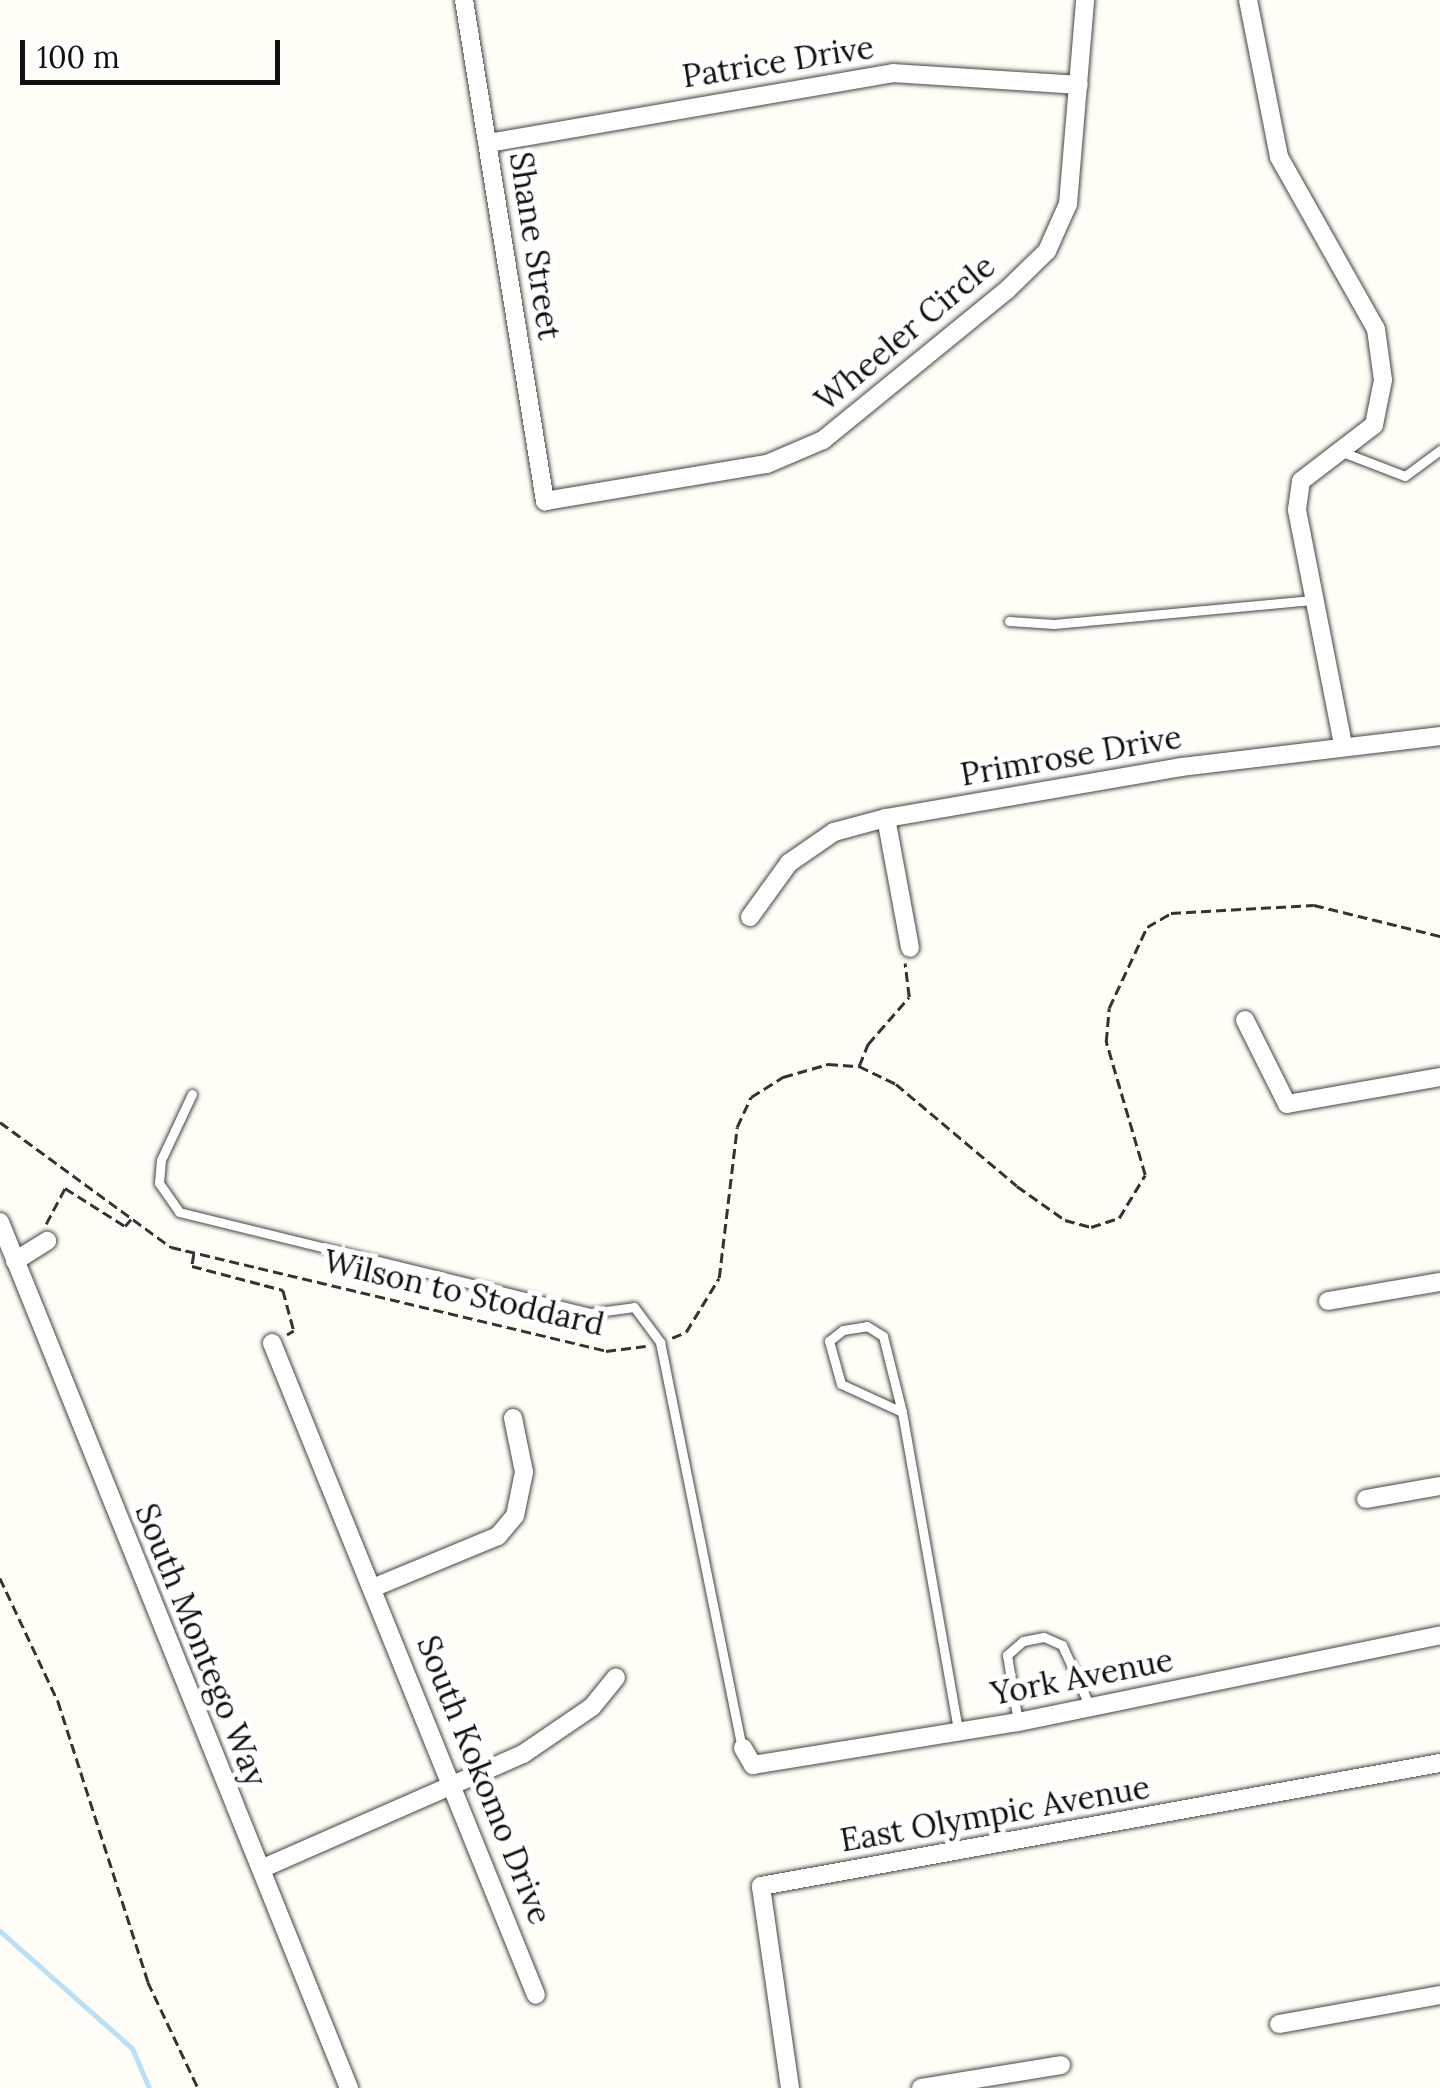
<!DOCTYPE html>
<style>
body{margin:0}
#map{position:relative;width:1440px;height:2088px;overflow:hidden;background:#fffdf5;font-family:Lora,serif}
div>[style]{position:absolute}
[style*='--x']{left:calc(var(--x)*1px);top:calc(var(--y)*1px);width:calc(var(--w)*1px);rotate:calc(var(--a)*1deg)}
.stream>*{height:5px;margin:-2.5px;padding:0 2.5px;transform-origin:2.5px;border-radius:2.5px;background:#b9e0f7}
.path>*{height:2.5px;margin-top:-1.25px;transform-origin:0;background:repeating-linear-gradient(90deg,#333 0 10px,transparent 0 15px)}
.roads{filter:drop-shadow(0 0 2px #444) drop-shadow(0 0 2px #444)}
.lane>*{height:9px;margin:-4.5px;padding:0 4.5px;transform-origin:4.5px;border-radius:4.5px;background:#fff}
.street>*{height:18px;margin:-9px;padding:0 9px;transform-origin:9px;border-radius:9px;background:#fff}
span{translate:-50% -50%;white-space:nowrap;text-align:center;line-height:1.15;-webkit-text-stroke:10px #fff;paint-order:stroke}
.street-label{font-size:32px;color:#111}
.scale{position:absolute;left:20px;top:40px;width:260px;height:45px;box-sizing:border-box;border:5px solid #111;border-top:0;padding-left:12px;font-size:30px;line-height:35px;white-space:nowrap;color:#111;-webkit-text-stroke:8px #fff;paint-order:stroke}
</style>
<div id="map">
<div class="stream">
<i style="--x:0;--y:1931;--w:176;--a:41.6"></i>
<i style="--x:132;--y:2048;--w:43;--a:67"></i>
</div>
<div class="path">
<i style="--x:859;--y:1066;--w:24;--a:-68"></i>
<i style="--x:868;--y:1044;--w:62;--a:-48.9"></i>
<i style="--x:909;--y:997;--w:34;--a:-97"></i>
<i style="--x:0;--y:1122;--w:212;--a:36.2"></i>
<i style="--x:171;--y:1247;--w:447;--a:13.4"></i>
<i style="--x:606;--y:1351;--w:40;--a:-7.1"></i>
<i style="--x:46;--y:1224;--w:41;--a:-62.2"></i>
<i style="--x:65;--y:1188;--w:71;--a:32.3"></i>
<i style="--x:125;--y:1226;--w:9;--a:-49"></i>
<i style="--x:194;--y:1254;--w:12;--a:99"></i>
<i style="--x:192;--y:1266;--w:94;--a:14.8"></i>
<i style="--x:283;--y:1290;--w:42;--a:75"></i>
<i style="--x:294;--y:1331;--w:8;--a:150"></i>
<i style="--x:672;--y:1338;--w:15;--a:-23"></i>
<i style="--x:686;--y:1332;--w:63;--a:-58.6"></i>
<i style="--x:719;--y:1278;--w:152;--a:-83.2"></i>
<i style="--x:737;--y:1127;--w:33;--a:-65"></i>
<i style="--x:751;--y:1097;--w:38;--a:-32"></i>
<i style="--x:783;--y:1077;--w:47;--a:-16.1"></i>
<i style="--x:828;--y:1064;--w:31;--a:4"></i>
<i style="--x:859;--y:1066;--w:41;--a:25.9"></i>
<i style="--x:896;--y:1084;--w:158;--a:40.1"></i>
<i style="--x:1017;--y:1186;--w:59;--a:35.3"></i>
<i style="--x:1065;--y:1220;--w:27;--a:15"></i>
<i style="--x:1091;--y:1227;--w:29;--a:-18"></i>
<i style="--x:1119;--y:1218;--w:50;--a:-58.8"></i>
<i style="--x:1145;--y:1175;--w:139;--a:-106.3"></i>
<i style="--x:1106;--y:1042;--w:34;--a:-85"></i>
<i style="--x:1109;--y:1008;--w:89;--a:-64.9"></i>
<i style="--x:1147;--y:927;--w:28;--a:-30"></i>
<i style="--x:1171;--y:913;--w:143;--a:-3.2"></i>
<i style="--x:1314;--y:905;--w:130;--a:13.8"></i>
<i style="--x:0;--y:1578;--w:136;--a:64.8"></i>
<i style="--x:58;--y:1701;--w:295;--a:72.2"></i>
<i style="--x:148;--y:1982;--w:117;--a:64.7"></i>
</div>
<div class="roads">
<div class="lane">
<i style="--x:1345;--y:453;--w:64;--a:21"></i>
<i style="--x:1405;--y:476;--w:44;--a:-36.6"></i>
<i style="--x:1009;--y:621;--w:45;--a:3.8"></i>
<i style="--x:1054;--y:624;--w:262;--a:-5.3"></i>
<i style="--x:192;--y:1094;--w:73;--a:115.2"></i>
<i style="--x:161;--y:1160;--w:23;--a:95"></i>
<i style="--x:159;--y:1183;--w:35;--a:55"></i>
<i style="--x:179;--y:1212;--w:424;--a:13.8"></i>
<i style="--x:591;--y:1313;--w:43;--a:-7.9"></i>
<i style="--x:634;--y:1307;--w:44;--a:53.4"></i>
<i style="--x:660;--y:1342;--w:413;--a:78.6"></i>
<i style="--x:867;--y:1326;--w:19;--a:32"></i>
<i style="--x:883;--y:1336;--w:78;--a:76"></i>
<i style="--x:902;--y:1412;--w:67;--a:-155.3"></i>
<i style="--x:841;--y:1384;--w:45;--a:-105.6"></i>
<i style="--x:829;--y:1341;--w:18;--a:-38"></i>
<i style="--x:843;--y:1330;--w:24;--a:-9"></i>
<i style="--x:902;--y:1412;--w:324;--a:80"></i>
<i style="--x:1018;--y:1722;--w:68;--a:-99.3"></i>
<i style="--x:1007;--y:1655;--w:21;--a:-41"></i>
<i style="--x:1023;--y:1641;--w:21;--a:-11"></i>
<i style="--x:1044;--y:1637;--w:20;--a:24"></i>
<i style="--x:1062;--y:1645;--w:68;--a:65.7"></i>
</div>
<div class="street">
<i style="--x:464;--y:0;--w:508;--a:80.82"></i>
<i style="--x:545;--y:501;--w:225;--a:-9.5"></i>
<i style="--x:767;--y:464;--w:61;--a:-23.2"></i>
<i style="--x:823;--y:440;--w:237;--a:-39.2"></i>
<i style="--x:1007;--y:290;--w:56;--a:-44.3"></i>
<i style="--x:1047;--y:251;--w:51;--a:-65.9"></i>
<i style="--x:1068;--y:204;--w:205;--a:-85.2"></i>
<i style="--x:1248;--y:0;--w:160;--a:78.8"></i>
<i style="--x:1279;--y:157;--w:197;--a:60.6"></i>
<i style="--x:1376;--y:329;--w:51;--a:82.2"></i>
<i style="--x:1383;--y:380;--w:46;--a:101.3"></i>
<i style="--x:1374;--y:425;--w:92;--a:142.5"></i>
<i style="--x:1301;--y:481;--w:29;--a:98"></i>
<i style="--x:1297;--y:510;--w:238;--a:78.9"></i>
<i style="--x:488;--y:143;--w:411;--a:-9.8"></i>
<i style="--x:893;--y:73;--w:186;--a:3.7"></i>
<i style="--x:886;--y:818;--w:132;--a:79.5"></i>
<i style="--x:750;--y:917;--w:67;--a:-54.2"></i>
<i style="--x:789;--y:863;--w:55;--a:-34.6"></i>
<i style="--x:834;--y:832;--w:54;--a:-15.1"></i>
<i style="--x:886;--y:818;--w:299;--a:-9.8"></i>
<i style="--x:1181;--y:767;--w:261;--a:-6.8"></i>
<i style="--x:1245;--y:1020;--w:94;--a:63.4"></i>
<i style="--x:1287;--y:1104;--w:155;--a:-10"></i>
<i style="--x:0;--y:1222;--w:934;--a:68.05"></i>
<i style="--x:15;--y:1261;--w:38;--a:-32"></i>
<i style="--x:1328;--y:1301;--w:114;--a:-9.6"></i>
<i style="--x:272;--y:1343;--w:703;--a:67.96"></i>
<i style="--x:1366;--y:1499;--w:75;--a:-10"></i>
<i style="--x:375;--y:1587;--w:133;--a:-22.5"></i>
<i style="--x:498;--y:1536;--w:26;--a:-50"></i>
<i style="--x:515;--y:1516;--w:45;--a:-78.4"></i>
<i style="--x:524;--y:1472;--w:55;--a:-101.5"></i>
<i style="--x:743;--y:1748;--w:20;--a:60"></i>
<i style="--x:753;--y:1765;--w:268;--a:-9.2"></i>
<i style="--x:1018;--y:1722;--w:431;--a:-11.6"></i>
<i style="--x:261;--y:1869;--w:286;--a:-23.7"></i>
<i style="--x:523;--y:1754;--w:83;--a:-34.3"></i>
<i style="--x:592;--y:1707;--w:38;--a:-51"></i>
<i style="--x:1279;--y:2024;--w:164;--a:-10.2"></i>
<i style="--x:790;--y:2088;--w:204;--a:-98.2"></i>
<i style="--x:761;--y:1886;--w:690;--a:-10.27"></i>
<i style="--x:921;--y:2088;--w:142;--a:-9.3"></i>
</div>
</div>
<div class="street-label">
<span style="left:778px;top:62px;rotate:-9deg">Patrice Drive</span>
<span style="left:535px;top:246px;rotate:81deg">Shane Street</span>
<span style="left:905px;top:333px;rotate:-40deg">Wheeler Circle</span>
<span style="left:1071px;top:756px;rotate:-10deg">Primrose Drive</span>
<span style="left:464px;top:1293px;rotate:13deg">Wilson to Stoddard</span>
<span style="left:201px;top:1645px;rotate:68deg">South Montego Way</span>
<span style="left:1082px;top:1677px;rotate:-11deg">York Avenue</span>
<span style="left:484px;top:1780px;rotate:68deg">South Kokomo Drive</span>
<span style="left:995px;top:1814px;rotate:-10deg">East Olympic Avenue</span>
</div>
<div class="scale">100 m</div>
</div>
